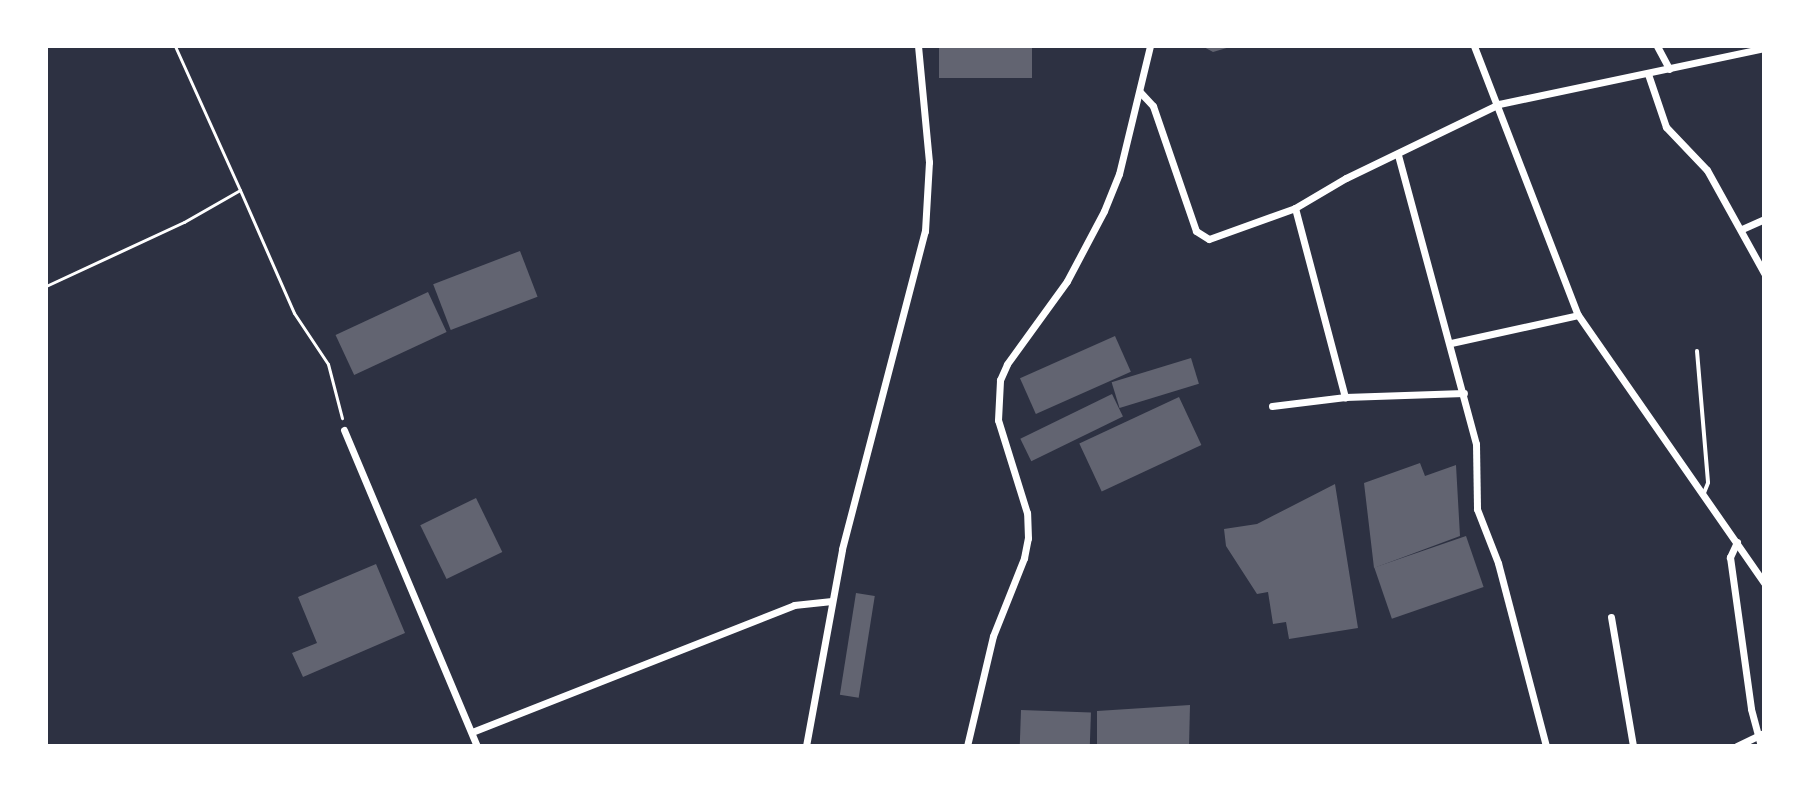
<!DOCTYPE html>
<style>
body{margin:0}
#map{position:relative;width:1810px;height:792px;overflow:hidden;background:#2d3142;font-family:"IBM Plex Sans",sans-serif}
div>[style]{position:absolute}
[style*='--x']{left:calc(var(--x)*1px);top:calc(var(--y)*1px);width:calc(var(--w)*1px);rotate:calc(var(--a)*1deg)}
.building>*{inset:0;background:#626471;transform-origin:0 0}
.path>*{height:3px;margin:-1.5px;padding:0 1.5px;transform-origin:1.5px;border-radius:1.5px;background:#fff}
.service>*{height:4px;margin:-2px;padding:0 2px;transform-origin:2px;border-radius:2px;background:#fff}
.minor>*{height:7px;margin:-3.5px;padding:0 3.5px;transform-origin:3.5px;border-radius:3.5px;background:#fff}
span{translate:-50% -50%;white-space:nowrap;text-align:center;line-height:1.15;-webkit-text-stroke:6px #fff;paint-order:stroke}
.frame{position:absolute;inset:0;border:48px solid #fff;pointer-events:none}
</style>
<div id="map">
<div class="building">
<i style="left:939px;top:46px;width:93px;height:32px"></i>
<i style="clip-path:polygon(1202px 46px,1230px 46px,1230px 47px,1213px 52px)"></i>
<i style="left:520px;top:251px;width:49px;height:93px;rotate:69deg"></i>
<i style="left:428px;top:292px;width:44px;height:102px;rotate:65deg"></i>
<i style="left:1115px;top:336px;width:39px;height:104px;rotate:66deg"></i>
<i style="left:1191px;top:358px;width:27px;height:83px;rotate:73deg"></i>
<i style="left:1112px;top:394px;width:25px;height:102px;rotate:64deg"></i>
<i style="left:1179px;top:397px;width:53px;height:110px;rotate:65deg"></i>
<i style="clip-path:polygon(1420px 463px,1425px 476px,1456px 465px,1460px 536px,1374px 568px,1364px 483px)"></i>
<i style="clip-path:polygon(1335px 484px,1358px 628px,1289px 639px,1286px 622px,1273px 624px,1268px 592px,1257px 594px,1226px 546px,1224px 529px,1257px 524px)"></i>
<i style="left:476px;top:498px;width:60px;height:62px;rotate:64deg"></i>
<i style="left:1466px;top:536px;width:54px;height:97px;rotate:71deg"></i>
<i style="clip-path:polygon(376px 564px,405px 633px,303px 677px,292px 653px,317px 643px,298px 597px)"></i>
<i style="left:856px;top:593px;width:19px;height:103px;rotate:9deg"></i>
<i style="clip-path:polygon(1190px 705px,1189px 746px,1097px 746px,1097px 711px)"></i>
<i style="left:1021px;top:710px;width:70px;height:36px;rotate:2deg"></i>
</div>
<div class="path">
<i style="--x:240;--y:190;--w:134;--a:66.3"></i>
<i style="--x:294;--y:313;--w:61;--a:56.3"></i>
<i style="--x:328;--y:364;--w:56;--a:75.5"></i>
<i style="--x:46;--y:286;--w:152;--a:-24.9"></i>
<i style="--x:184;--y:222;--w:64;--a:-29.7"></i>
<i style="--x:240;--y:190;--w:158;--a:-114.3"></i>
</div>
<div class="service">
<i style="--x:1697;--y:351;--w:132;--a:85.2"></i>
<i style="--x:1708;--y:483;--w:11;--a:112"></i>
</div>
<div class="minor">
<i style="--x:1474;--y:46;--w:288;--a:68.9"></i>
<i style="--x:1578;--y:315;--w:326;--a:55.2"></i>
<i style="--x:1657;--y:46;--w:26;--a:62"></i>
<i style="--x:1648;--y:74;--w:56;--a:71.2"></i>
<i style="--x:1666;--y:127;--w:59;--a:46.4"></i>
<i style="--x:1707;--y:170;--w:118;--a:61"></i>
<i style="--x:1140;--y:92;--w:19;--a:47"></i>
<i style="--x:1153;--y:106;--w:132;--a:71"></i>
<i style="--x:1196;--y:231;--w:15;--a:32"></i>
<i style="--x:1209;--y:239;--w:91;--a:-19.8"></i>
<i style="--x:1295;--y:208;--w:59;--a:-30.5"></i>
<i style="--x:1346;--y:178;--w:170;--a:-25.8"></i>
<i style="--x:1499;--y:104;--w:271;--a:-11.9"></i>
<i style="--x:1398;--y:155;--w:299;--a:74.9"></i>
<i style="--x:1476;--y:444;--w:65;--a:89.1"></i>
<i style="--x:1477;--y:509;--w:58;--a:68.7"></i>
<i style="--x:1498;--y:563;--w:189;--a:75.3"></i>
<i style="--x:1295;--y:208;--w:196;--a:75.2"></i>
<i style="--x:1742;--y:229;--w:24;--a:-24"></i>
<i style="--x:1451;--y:343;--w:130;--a:-12.4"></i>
<i style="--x:1272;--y:406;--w:74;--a:-7"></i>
<i style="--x:1345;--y:397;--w:119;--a:-1.9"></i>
<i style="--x:344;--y:430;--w:343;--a:67.2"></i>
<i style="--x:1737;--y:542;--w:17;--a:115"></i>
<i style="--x:1730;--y:557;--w:153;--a:82.1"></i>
<i style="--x:1751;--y:709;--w:38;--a:75"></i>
<i style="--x:1611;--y:617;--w:131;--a:80.3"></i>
<i style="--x:472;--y:732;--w:346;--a:-21.5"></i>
<i style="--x:794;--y:605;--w:38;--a:-6"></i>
<i style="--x:806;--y:746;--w:200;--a:-79.6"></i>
<i style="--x:842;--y:549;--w:329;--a:-75.4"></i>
<i style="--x:925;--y:231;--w:69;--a:-86.7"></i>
<i style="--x:929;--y:162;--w:117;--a:-95.4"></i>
<i style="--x:967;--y:746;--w:113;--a:-76.7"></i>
<i style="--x:993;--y:636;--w:84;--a:-68.3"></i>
<i style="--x:1024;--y:558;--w:20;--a:-79"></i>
<i style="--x:1028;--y:538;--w:25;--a:-92"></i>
<i style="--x:1027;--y:513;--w:97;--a:-107.3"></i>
<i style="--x:998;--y:420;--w:40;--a:-87.1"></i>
<i style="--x:1000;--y:380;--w:17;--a:-66"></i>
<i style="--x:1007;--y:364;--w:102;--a:-54.1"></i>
<i style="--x:1067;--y:281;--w:79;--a:-62.1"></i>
<i style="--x:1104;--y:211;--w:40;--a:-68"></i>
<i style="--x:1119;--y:174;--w:132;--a:-76.4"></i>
<i style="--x:1737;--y:746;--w:30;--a:-26"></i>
</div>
<div class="frame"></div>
</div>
